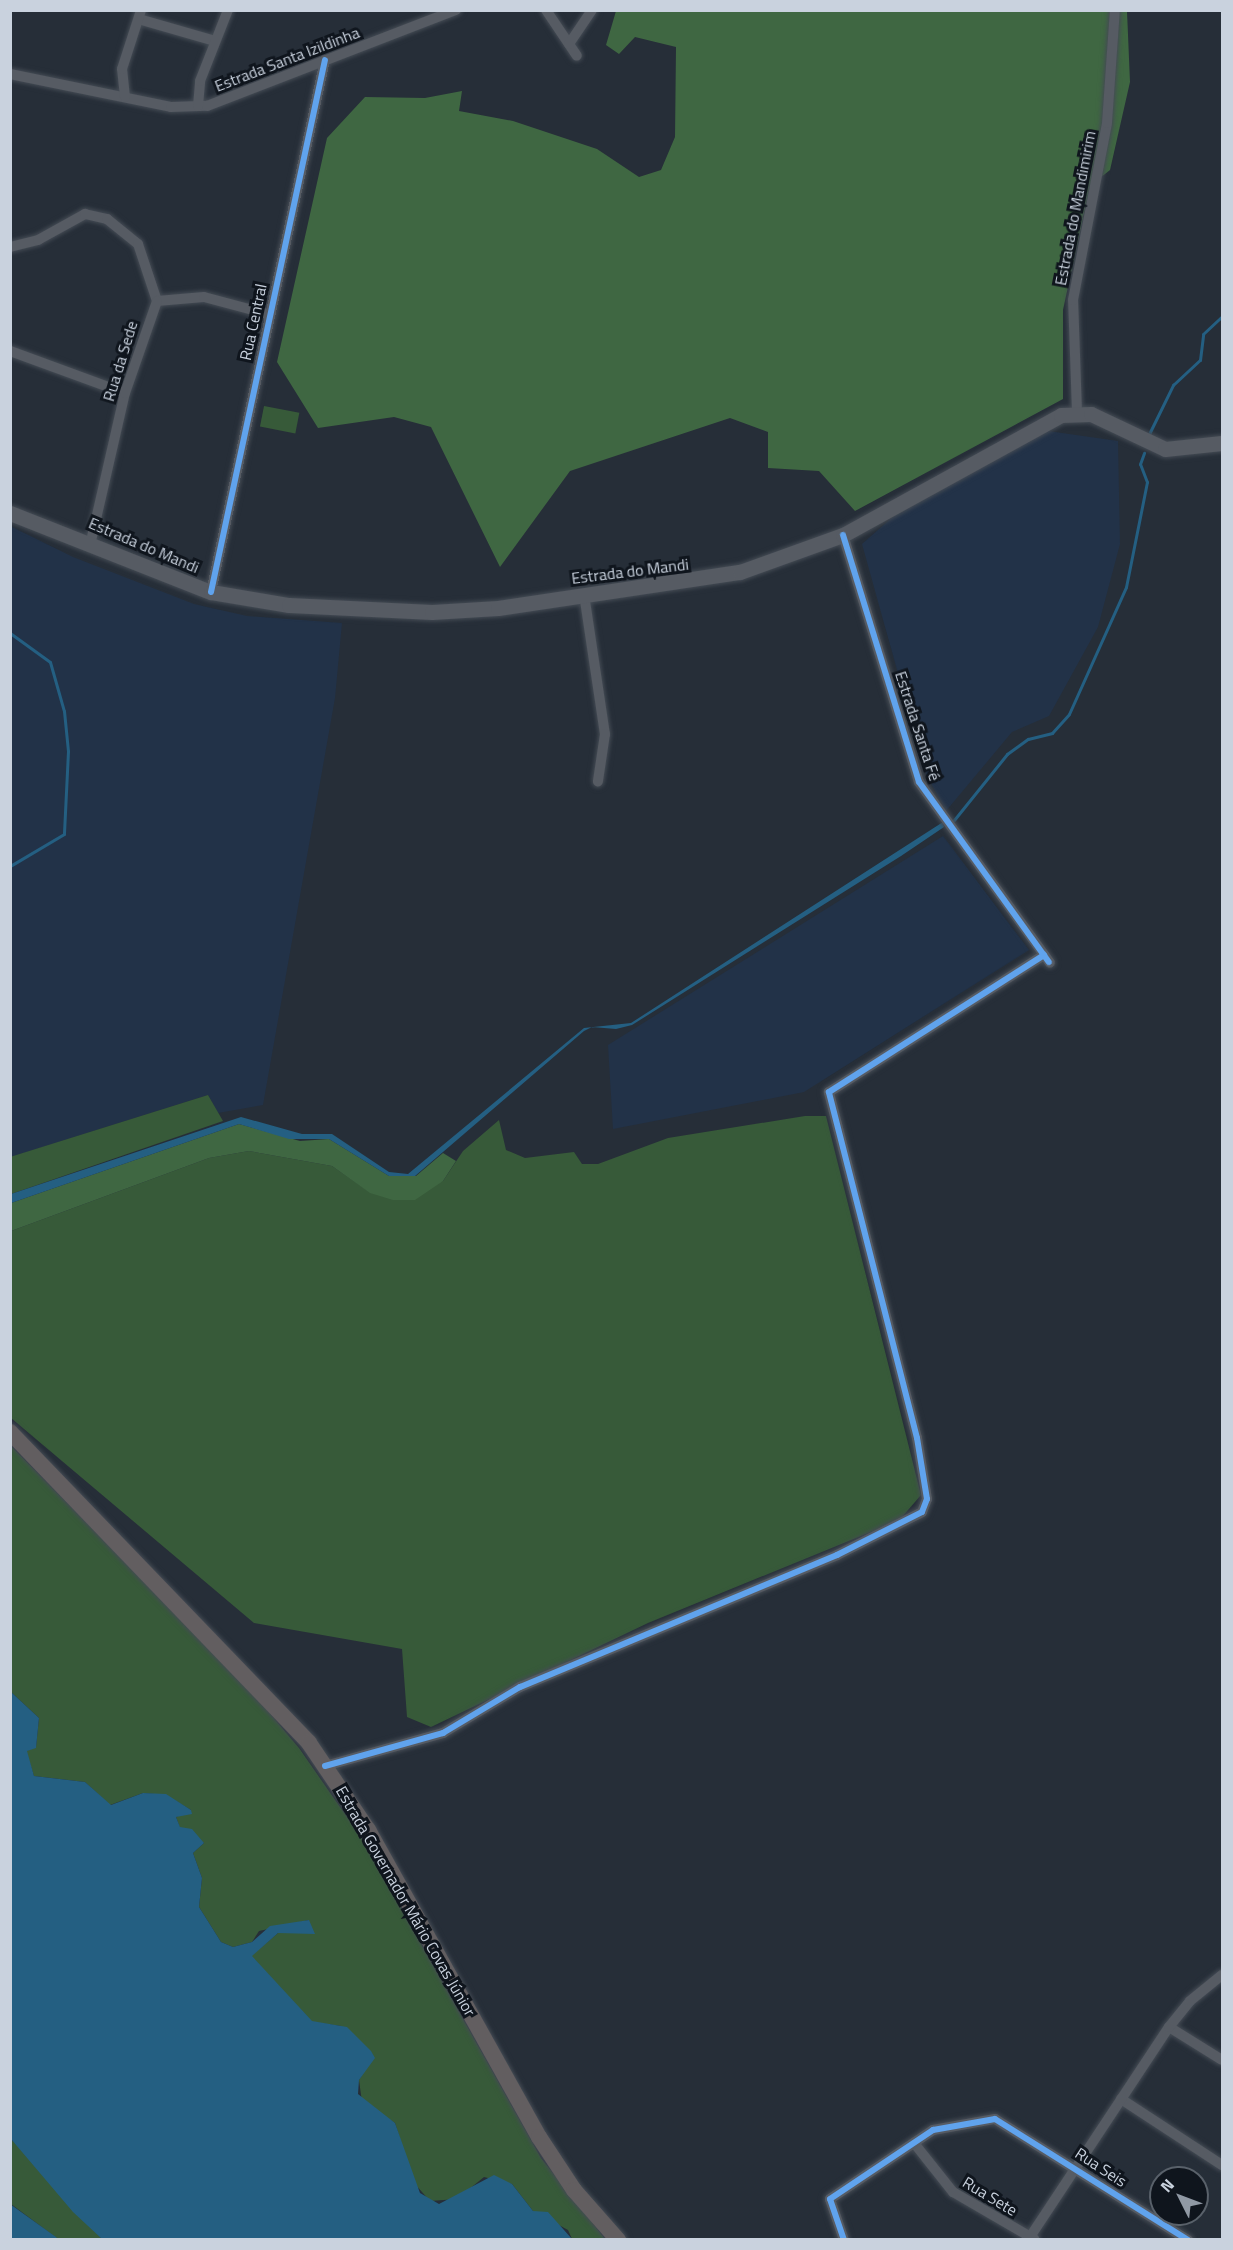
<!DOCTYPE html>
<meta charset="utf-8">
<style>
body{margin:0}
#map{position:relative;width:1233px;height:2250px;overflow:hidden;background:#262e38;font-family:"Titillium Web",sans-serif}
div>[style]{position:absolute}
[style*='--x']{left:calc(var(--x)*1px);top:calc(var(--y)*1px);width:calc(var(--w)*1px);rotate:calc(var(--a)*1deg)}
.built>*{inset:0;background:#223248}
.green>*{inset:0;background:#375a39;transform-origin:0 0}
.forest>*{inset:0;background:#3f6742}
.water>*{inset:0;background:#245f82}
.stream>*{height:3px;margin:-1.5px;padding:0 1.5px;transform-origin:1.5px;border-radius:1.5px;background:#245f82}
.roads{filter:drop-shadow(0 0 2px #444b54) drop-shadow(0 0 2px #444b54)}
.minor>*{height:10px;margin:-5px;padding:0 5px;transform-origin:5px;border-radius:5px;background:#565b63}
.secondary>*{height:15px;margin:-7.5px;padding:0 7.5px;transform-origin:7.5px;border-radius:7.5px;background:#565b63}
.trunk>*{height:16px;margin:-8px;padding:0 8px;transform-origin:8px;border-radius:8px;background:#625e60}
.cycleway>*{height:6px;margin:-3px;padding:0 3px;transform-origin:3px;border-radius:3px;background:#60a3ed}
span{translate:-50% -50%;white-space:nowrap;text-align:center;line-height:1.15;-webkit-text-stroke:6px #0f151d;paint-order:stroke}
.street-label{font-size:16px;color:#c9d2de}
.frame{position:absolute;inset:0;border:12px solid #c9d2de;pointer-events:none}
.north{position:absolute;left:1149px;top:2166px;width:60px;height:60px;box-sizing:border-box;background:#0f151d;border:2px solid #59616a;border-radius:50%;rotate:312deg;font-size:16px;font-weight:700;line-height:24px;text-align:center;color:#c9d2de}
.north::after{content:'';display:block;margin:auto;width:21px;height:27px;background:#9099a4;clip-path:polygon(50% 0,100% 100%,50% 72%,0 100%)}
</style>
<div id="map">
<div class="built">
<i style="clip-path:polygon(1048px 431px,1118px 441px,1120px 544px,1098px 627px,1049px 716px,1012px 732px,946px 811px,926px 774px,862px 544px,895px 515px)"></i>
<i style="clip-path:polygon(10px 526px,73px 557px,194px 604px,247px 616px,342px 623px,335px 698px,263px 1105px,218px 1113px,208px 1095px,11px 1157px)"></i>
<i style="clip-path:polygon(943px 836px,1029px 950px,804px 1092px,613px 1129px,608px 1045px)"></i>
</div>
<div class="green">
<i style="left:264px;top:406px;width:36px;height:21px;rotate:11deg"></i>
<i style="clip-path:polygon(208px 1095px,223px 1121px,11px 1194px,10px 1157px)"></i>
<i style="clip-path:polygon(805px 1116px,826px 1116px,921px 1495px,902px 1517px,883px 1527px,648px 1623px,431px 1727px,407px 1717px,402px 1649px,254px 1623px,11px 1418px,11px 1231px,209px 1158px,249px 1151px,332px 1166px,371px 1193px,443px 1181px,463px 1151px,499px 1120px,506px 1150px,525px 1158px,574px 1152px,582px 1164px,598px 1164px,668px 1138px)"></i>
<i style="clip-path:polygon(10px 1445px,245px 1684px,299px 1748px,361px 1837px,541px 2158px,605px 2239px,572px 2239px,568px 2230px,533px 2211px,512px 2184px,484px 2177px,457px 2199px,430px 2201px,414px 2183px,395px 2123px,362px 2102px,359px 2080px,365px 2070px,341px 2026px,312px 2022px,251px 1956px,278px 1933px,307px 1932px,309px 1920px,259px 1931px,252px 1942px,233px 1947px,221px 1942px,199px 1907px,202px 1878px,193px 1853px,204px 1843px,180px 1828px,176px 1817px,191px 1810px,166px 1795px,143px 1793px,110px 1805px,85px 1782px,34px 1776px,26px 1751px,36px 1747px,39px 1718px,11px 1692px)"></i>
<i style="clip-path:polygon(10px 2139px,26px 2151px,102px 2239px,58px 2239px,11px 2204px)"></i>
</div>
<div class="forest">
<i style="clip-path:polygon(616px 11px,1127px 11px,1130px 82px,1110px 170px,1090px 186px,1063px 310px,1063px 399px,855px 511px,819px 471px,768px 468px,768px 432px,730px 418px,570px 471px,500px 567px,431px 427px,394px 417px,318px 428px,277px 362px,327px 138px,365px 97px,425px 98px,462px 91px,459px 111px,513px 121px,597px 149px,639px 177px,661px 170px,675px 137px,676px 47px,635px 37px,619px 54px,606px 45px)"></i>
<i style="clip-path:polygon(239px 1124px,300px 1141px,329px 1139px,389px 1176px,416px 1176px,443px 1153px,456px 1161px,443px 1181px,415px 1200px,393px 1200px,370px 1193px,332px 1166px,249px 1151px,209px 1158px,11px 1231px,11px 1203px)"></i>
</div>
<div class="water">
<i style="clip-path:polygon(943px 822px,944px 827px,901px 856px,632px 1025px,616px 1029px,592px 1027px,584px 1031px,415px 1176px,389px 1176px,329px 1139px,289px 1139px,239px 1124px,11px 1203px,11px 1194px,241px 1117px,302px 1134px,332px 1134px,389px 1172px,408px 1174px,584px 1028px,631px 1023px)"></i>
<i style="clip-path:polygon(11px 1692px,39px 1718px,36px 1748px,27px 1751px,34px 1776px,85px 1782px,111px 1805px,143px 1793px,166px 1794px,191px 1810px,192px 1814px,176px 1817px,180px 1827px,192px 1829px,204px 1843px,193px 1853px,202px 1878px,199px 1907px,221px 1942px,233px 1947px,252px 1942px,270px 1926px,309px 1920px,315px 1934px,278px 1933px,252px 1956px,312px 2021px,347px 2027px,371px 2051px,375px 2058px,359px 2080px,358px 2094px,395px 2123px,420px 2193px,439px 2204px,494px 2175px,512px 2184px,533px 2211px,548px 2212px,572px 2239px,102px 2239px,73px 2212px,11px 2139px)"></i>
<i style="clip-path:polygon(10px 2204px,56px 2237px,58px 2239px,11px 2239px)"></i>
</div>
<div class="stream">
<i style="--x:1149;--y:434;--w:55;--a:-63.9"></i>
<i style="--x:1173;--y:385;--w:37;--a:-43"></i>
<i style="--x:1200;--y:360;--w:26;--a:-83"></i>
<i style="--x:1203;--y:334;--w:26;--a:-43"></i>
<i style="--x:10;--y:633;--w:49;--a:35.9"></i>
<i style="--x:50;--y:662;--w:51;--a:74.1"></i>
<i style="--x:64;--y:711;--w:40;--a:84.3"></i>
<i style="--x:68;--y:751;--w:83;--a:92.8"></i>
<i style="--x:64;--y:834;--w:63;--a:149.3"></i>
<i style="--x:954;--y:820;--w:85;--a:-51.2"></i>
<i style="--x:1007;--y:754;--w:26;--a:-36"></i>
<i style="--x:1028;--y:739;--w:25;--a:-14"></i>
<i style="--x:1052;--y:733;--w:25;--a:-48"></i>
<i style="--x:1069;--y:714;--w:139;--a:-65.8"></i>
<i style="--x:1126;--y:587;--w:107;--a:-78.7"></i>
<i style="--x:1147;--y:482;--w:19;--a:-111"></i>
<i style="--x:1140;--y:464;--w:12;--a:-70"></i>
</div>
<div class="roads">
<div class="minor">
<i style="--x:546;--y:10;--w:55;--a:56"></i>
<i style="--x:142;--y:20;--w:76;--a:16"></i>
<i style="--x:569;--y:44;--w:41;--a:-55.9"></i>
<i style="--x:10;--y:74;--w:164;--a:11.6"></i>
<i style="--x:171;--y:107;--w:36;--a:-2"></i>
<i style="--x:207;--y:106;--w:267;--a:-21.1"></i>
<i style="--x:125;--y:97;--w:28;--a:-96"></i>
<i style="--x:122;--y:69;--w:62;--a:-72.1"></i>
<i style="--x:198;--y:106;--w:25;--a:-85"></i>
<i style="--x:200;--y:81;--w:76;--a:-68.5"></i>
<i style="--x:10;--y:247;--w:29;--a:-14"></i>
<i style="--x:38;--y:240;--w:54;--a:-29"></i>
<i style="--x:85;--y:214;--w:23;--a:13"></i>
<i style="--x:107;--y:219;--w:40;--a:39"></i>
<i style="--x:138;--y:244;--w:60;--a:71.6"></i>
<i style="--x:157;--y:301;--w:47;--a:-4.9"></i>
<i style="--x:204;--y:297;--w:66;--a:14.9"></i>
<i style="--x:10;--y:351;--w:122;--a:20.1"></i>
<i style="--x:1077;--y:412;--w:112;--a:-92"></i>
<i style="--x:1073;--y:300;--w:180;--a:-79.1"></i>
<i style="--x:1107;--y:123;--w:113;--a:-86"></i>
<i style="--x:843;--y:535;--w:258;--a:72.9"></i>
<i style="--x:919;--y:782;--w:223;--a:54.1"></i>
<i style="--x:91;--y:541;--w:152;--a:-77.1"></i>
<i style="--x:125;--y:393;--w:97;--a:-70.8"></i>
<i style="--x:211;--y:592;--w:544;--a:-77.91"></i>
<i style="--x:584;--y:594;--w:142;--a:81.5"></i>
<i style="--x:605;--y:734;--w:48;--a:98.5"></i>
<i style="--x:325;--y:1766;--w:123;--a:-15.6"></i>
<i style="--x:443;--y:1733;--w:90;--a:-30.9"></i>
<i style="--x:520;--y:1687;--w:343;--a:-22.6"></i>
<i style="--x:837;--y:1555;--w:95;--a:-26.8"></i>
<i style="--x:922;--y:1512;--w:14;--a:-69"></i>
<i style="--x:927;--y:1499;--w:62;--a:-99.3"></i>
<i style="--x:917;--y:1438;--w:357;--a:-104.3"></i>
<i style="--x:829;--y:1092;--w:255;--a:-32.5"></i>
<i style="--x:1169;--y:2027;--w:62;--a:31.9"></i>
<i style="--x:1121;--y:2099;--w:121;--a:33.2"></i>
<i style="--x:914;--y:2143;--w:63;--a:51.5"></i>
<i style="--x:953;--y:2192;--w:94;--a:30.1"></i>
<i style="--x:844;--y:2240;--w:43;--a:-108.9"></i>
<i style="--x:830;--y:2199;--w:124;--a:-33.8"></i>
<i style="--x:933;--y:2130;--w:63;--a:-10.1"></i>
<i style="--x:995;--y:2119;--w:228;--a:32.1"></i>
<i style="--x:1028;--y:2240;--w:255;--a:-56.5"></i>
<i style="--x:1169;--y:2027;--w:33;--a:-51"></i>
<i style="--x:1190;--y:2001;--w:41;--a:-39.1"></i>
</div>
<div class="secondary">
<i style="--x:10;--y:513;--w:216;--a:21.5"></i>
<i style="--x:211;--y:592;--w:79;--a:9.5"></i>
<i style="--x:289;--y:605;--w:143;--a:2.8"></i>
<i style="--x:432;--y:612;--w:66;--a:-3.5"></i>
<i style="--x:498;--y:608;--w:245;--a:-8.5"></i>
<i style="--x:740;--y:572;--w:109;--a:-19.8"></i>
<i style="--x:843;--y:535;--w:249;--a:-28.8"></i>
<i style="--x:1061;--y:415;--w:30;--a:-2"></i>
<i style="--x:1091;--y:414;--w:82;--a:25.3"></i>
<i style="--x:1165;--y:449;--w:57;--a:-6"></i>
</div>
<div class="trunk">
<i style="--x:10;--y:1432;--w:431;--a:46.1"></i>
<i style="--x:309;--y:1743;--w:105;--a:55.9"></i>
<i style="--x:368;--y:1830;--w:351;--a:60.9"></i>
<i style="--x:539;--y:2137;--w:64;--a:56.6"></i>
<i style="--x:574;--y:2190;--w:67;--a:48.7"></i>
</div>
</div>
<div class="cycleway">
<i style="--x:843;--y:535;--w:258;--a:72.9"></i>
<i style="--x:919;--y:782;--w:222;--a:54.2"></i>
<i style="--x:211;--y:592;--w:544;--a:-77.91"></i>
<i style="--x:325;--y:1766;--w:123;--a:-15.6"></i>
<i style="--x:443;--y:1733;--w:90;--a:-30.9"></i>
<i style="--x:520;--y:1687;--w:343;--a:-22.6"></i>
<i style="--x:837;--y:1555;--w:95;--a:-26.8"></i>
<i style="--x:922;--y:1512;--w:14;--a:-69"></i>
<i style="--x:927;--y:1499;--w:62;--a:-99.3"></i>
<i style="--x:917;--y:1438;--w:357;--a:-104.3"></i>
<i style="--x:829;--y:1092;--w:255;--a:-32.5"></i>
<i style="--x:844;--y:2240;--w:43;--a:-108.9"></i>
<i style="--x:830;--y:2199;--w:124;--a:-33.8"></i>
<i style="--x:933;--y:2130;--w:63;--a:-10.1"></i>
<i style="--x:995;--y:2119;--w:228;--a:32.1"></i>
</div>
<div class="street-label">
<span style="left:287px;top:59px;rotate:-21deg">Estrada Santa Izildinha</span>
<span style="left:1075px;top:208px;rotate:-79deg">Estrada do Mandimirim</span>
<span style="left:253px;top:322px;rotate:-78deg">Rua Central</span>
<span style="left:120px;top:361px;rotate:-73deg">Rua da Sede</span>
<span style="left:144px;top:545px;rotate:23deg">Estrada do Mandi</span>
<span style="left:630px;top:571px;rotate:-7deg">Estrada do Mandi</span>
<span style="left:918px;top:726px;rotate:72deg">Estrada Santa Fé</span>
<span style="left:406px;top:1901px;rotate:60deg">Estrada Governador Mário Covas Júnior</span>
<span style="left:1101px;top:2167px;rotate:33deg">Rua Seis</span>
<span style="left:990px;top:2196px;rotate:31deg">Rua Sete</span>
</div>
<div class="frame"></div>
<div class="north">N</div>
</div>
